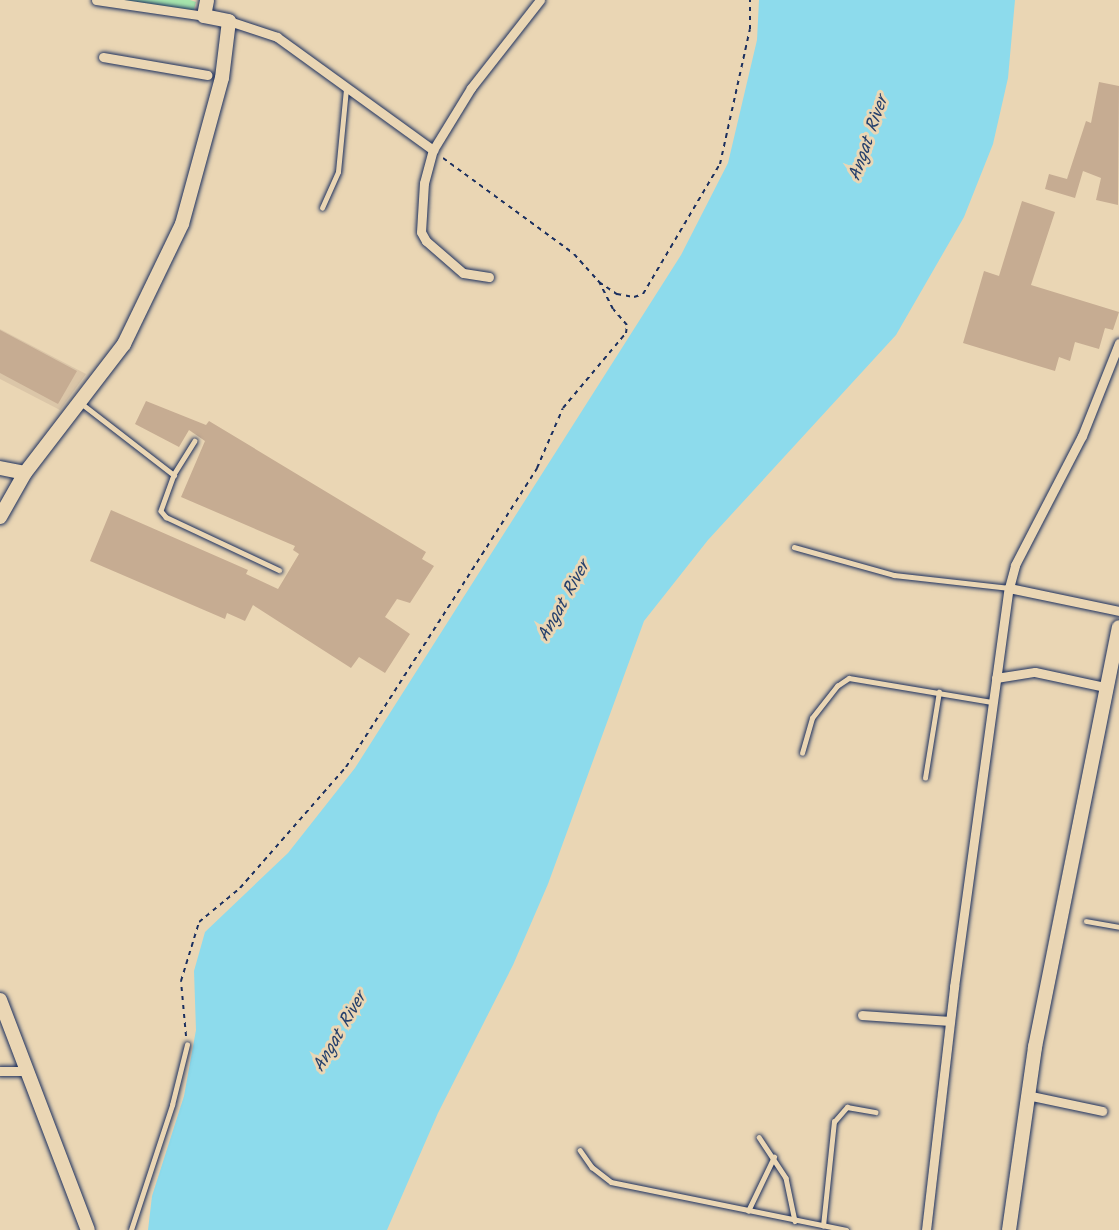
<!DOCTYPE html>
<style>
body{margin:0}
#map{position:relative;width:1119px;height:1230px;overflow:hidden;background:#ead6b4;font-family:Kalam,sans-serif}
div>[style]{position:absolute}
[style*='--x']{left:calc(var(--x)*1px);top:calc(var(--y)*1px);width:calc(var(--w)*1px);rotate:calc(var(--a)*1deg)}
.built>*{inset:0;background:#dbc6a8}
.green>*{inset:0;background:#a6e5ad}
.water>*{inset:0;background:#8ddbec}
.building>*{inset:0;background:#c6ac92}
.path>*{height:2px;margin-top:-1px;transform-origin:0;background:repeating-linear-gradient(90deg,#1b2f5e 0 4.5px,transparent 0 9px)}
.roads{filter:drop-shadow(0 0 2px #1b2f5e) drop-shadow(0 0 2px #1b2f5e)}
.lane>*{height:4.5px;margin:-2.25px;padding:0 2.25px;transform-origin:2.25px;border-radius:2.25px;background:#ead6b4}
.street>*{height:9px;margin:-4.5px;padding:0 4.5px;transform-origin:4.5px;border-radius:4.5px;background:#ead6b4}
.secondary>*{height:14px;margin:-7px;padding:0 7px;transform-origin:7px;border-radius:7px;background:#ead6b4}
span{translate:-50% -50%;white-space:nowrap;text-align:center;line-height:1.15;-webkit-text-stroke:6px #ead6b4;paint-order:stroke}
.water-label{font-size:18px;color:#26406c;font-style:italic}
</style>
<div id="map">
<div class="built">
<i style="clip-path:polygon(0 329px,86px 374px,60px 410px,0 379px)"></i>
</div>
<div class="green">
<i style="clip-path:polygon(121px 0,190px 0,196px 2px,193px 13px)"></i>
</div>
<div class="water">
<i style="clip-path:polygon(759px 0,1015px 0,1008px 78px,993px 144px,964px 217px,896px 335px,708px 540px,644px 621px,548px 884px,513px 965px,438px 1113px,387px 1230px,148px 1230px,152px 1196px,184px 1096px,196px 1030px,194px 971px,205px 932px,288px 853px,355px 768px,681px 255px,728px 163px,757px 40px)"></i>
</div>
<div class="building">
<i style="clip-path:polygon(1099px 82px,1119px 86px,1118px 205px,1096px 200px,1101px 178px,1083px 171px,1075px 198px,1045px 189px,1049px 174px,1067px 179px,1086px 121px,1091px 123px)"></i>
<i style="clip-path:polygon(1022px 201px,1055px 212px,1031px 285px,1119px 312px,1113px 330px,1105px 328px,1099px 349px,1075px 342px,1070px 361px,1059px 357px,1055px 371px,963px 343px,984px 271px,999px 276px)"></i>
<i style="clip-path:polygon(0 330px,77px 371px,58px 404px,0 373px)"></i>
<i style="clip-path:polygon(146px 401px,206px 425px,209px 421px,426px 552px,422px 559px,434px 566px,410px 603px,397px 599px,385px 617px,410px 634px,385px 673px,359px 657px,351px 668px,253px 605px,245px 621px,227px 613px,225px 619px,90px 561px,111px 510px,248px 570px,246px 574px,278px 589px,299px 554px,293px 550px,295px 546px,181px 497px,205px 441px,189px 430px,179px 447px,135px 424px)"></i>
</div>
<div class="path">
<i style="--x:443;--y:158;--w:162;--a:36.2"></i>
<i style="--x:574;--y:254;--w:38;--a:48"></i>
<i style="--x:599;--y:282;--w:22;--a:34"></i>
<i style="--x:617;--y:294;--w:17;--a:10"></i>
<i style="--x:634;--y:297;--w:9;--a:-18"></i>
<i style="--x:643;--y:294;--w:151;--a:-59.4"></i>
<i style="--x:720;--y:164;--w:138;--a:-77.5"></i>
<i style="--x:750;--y:29;--w:29;--a:-90"></i>
<i style="--x:186;--y:1036;--w:55;--a:-95.2"></i>
<i style="--x:181;--y:981;--w:62;--a:-73"></i>
<i style="--x:199;--y:922;--w:53;--a:-39.7"></i>
<i style="--x:240;--y:888;--w:161;--a:-48.8"></i>
<i style="--x:346;--y:767;--w:355;--a:-57.4"></i>
<i style="--x:537;--y:468;--w:65;--a:-66.6"></i>
<i style="--x:563;--y:408;--w:98;--a:-50"></i>
<i style="--x:626;--y:333;--w:8;--a:-83"></i>
<i style="--x:627;--y:325;--w:21;--a:-131"></i>
<i style="--x:613;--y:309;--w:30;--a:-117"></i>
</div>
<div class="roads">
<div class="lane">
<i style="--x:322;--y:208;--w:39;--a:-66"></i>
<i style="--x:338;--y:172;--w:83;--a:-84.5"></i>
<i style="--x:81;--y:403;--w:118;--a:37.7"></i>
<i style="--x:195;--y:441;--w:40;--a:122"></i>
<i style="--x:174;--y:475;--w:38;--a:110"></i>
<i style="--x:161;--y:511;--w:8;--a:50"></i>
<i style="--x:166;--y:517;--w:125;--a:25.1"></i>
<i style="--x:794;--y:547;--w:104;--a:15.6"></i>
<i style="--x:894;--y:575;--w:116;--a:6.4"></i>
<i style="--x:802;--y:753;--w:36;--a:-74"></i>
<i style="--x:812;--y:718;--w:41;--a:-52"></i>
<i style="--x:837;--y:686;--w:14;--a:-34"></i>
<i style="--x:849;--y:678;--w:146;--a:9.5"></i>
<i style="--x:925;--y:778;--w:87;--a:-80.8"></i>
<i style="--x:1086;--y:921;--w:34;--a:10"></i>
<i style="--x:759;--y:1137;--w:49;--a:56.6"></i>
<i style="--x:786;--y:1178;--w:44;--a:78.2"></i>
<i style="--x:580;--y:1150;--w:21;--a:55"></i>
<i style="--x:592;--y:1167;--w:24;--a:38"></i>
<i style="--x:611;--y:1182;--w:240;--a:11.5"></i>
<i style="--x:748;--y:1211;--w:60;--a:-64.3"></i>
<i style="--x:823;--y:1226;--w:105;--a:-84"></i>
<i style="--x:834;--y:1122;--w:20;--a:-49"></i>
<i style="--x:847;--y:1107;--w:29;--a:10"></i>
<i style="--x:131;--y:1230;--w:132;--a:-71.8"></i>
<i style="--x:172;--y:1105;--w:62;--a:-76"></i>
</div>
<div class="street">
<i style="--x:96;--y:0;--w:109;--a:8.4"></i>
<i style="--x:229;--y:21;--w:51;--a:18.4"></i>
<i style="--x:277;--y:37;--w:193;--a:35.9"></i>
<i style="--x:103;--y:57;--w:106;--a:9.8"></i>
<i style="--x:489;--y:277;--w:26;--a:-171"></i>
<i style="--x:463;--y:273;--w:49;--a:-139.1"></i>
<i style="--x:426;--y:241;--w:10;--a:-119"></i>
<i style="--x:421;--y:232;--w:49;--a:-86.5"></i>
<i style="--x:424;--y:183;--w:34;--a:-75"></i>
<i style="--x:433;--y:150;--w:73;--a:-58.5"></i>
<i style="--x:471;--y:88;--w:112;--a:-51.9"></i>
<i style="--x:1009;--y:588;--w:112;--a:11.8"></i>
<i style="--x:996;--y:678;--w:39;--a:-9"></i>
<i style="--x:1035;--y:672;--w:72;--a:12.1"></i>
<i style="--x:862;--y:1015;--w:88;--a:3.9"></i>
<i style="--x:0;--y:1071;--w:28;--a:0"></i>
<i style="--x:1027;--y:1095;--w:77;--a:12"></i>
<i style="--x:926;--y:1230;--w:245;--a:-83.4"></i>
<i style="--x:954;--y:987;--w:403;--a:-82.2"></i>
<i style="--x:1009;--y:588;--w:24;--a:-75"></i>
<i style="--x:1015;--y:565;--w:145;--a:-62.6"></i>
<i style="--x:1082;--y:436;--w:100;--a:-68.3"></i>
</div>
<div class="secondary">
<i style="--x:0;--y:468;--w:25;--a:11"></i>
<i style="--x:0;--y:517;--w:51;--a:-60.4"></i>
<i style="--x:25;--y:473;--w:163;--a:-52.5"></i>
<i style="--x:124;--y:344;--w:133;--a:-64.2"></i>
<i style="--x:182;--y:224;--w:151;--a:-74.7"></i>
<i style="--x:222;--y:78;--w:57;--a:-83"></i>
<i style="--x:229;--y:21;--w:25;--a:-169"></i>
<i style="--x:204;--y:16;--w:16;--a:-79"></i>
<i style="--x:0;--y:1000;--w:246;--a:69.1"></i>
<i style="--x:1009;--y:1230;--w:185;--a:-81.9"></i>
<i style="--x:1035;--y:1047;--w:428;--a:-78.7"></i>
</div>
</div>
<div class="water-label">
<span style="left:870px;top:139px;rotate:-71deg">Angat River</span>
<span style="left:565px;top:602px;rotate:-61deg">Angat River</span>
<span style="left:341px;top:1033px;rotate:-60deg">Angat River</span>
</div>
</div>
